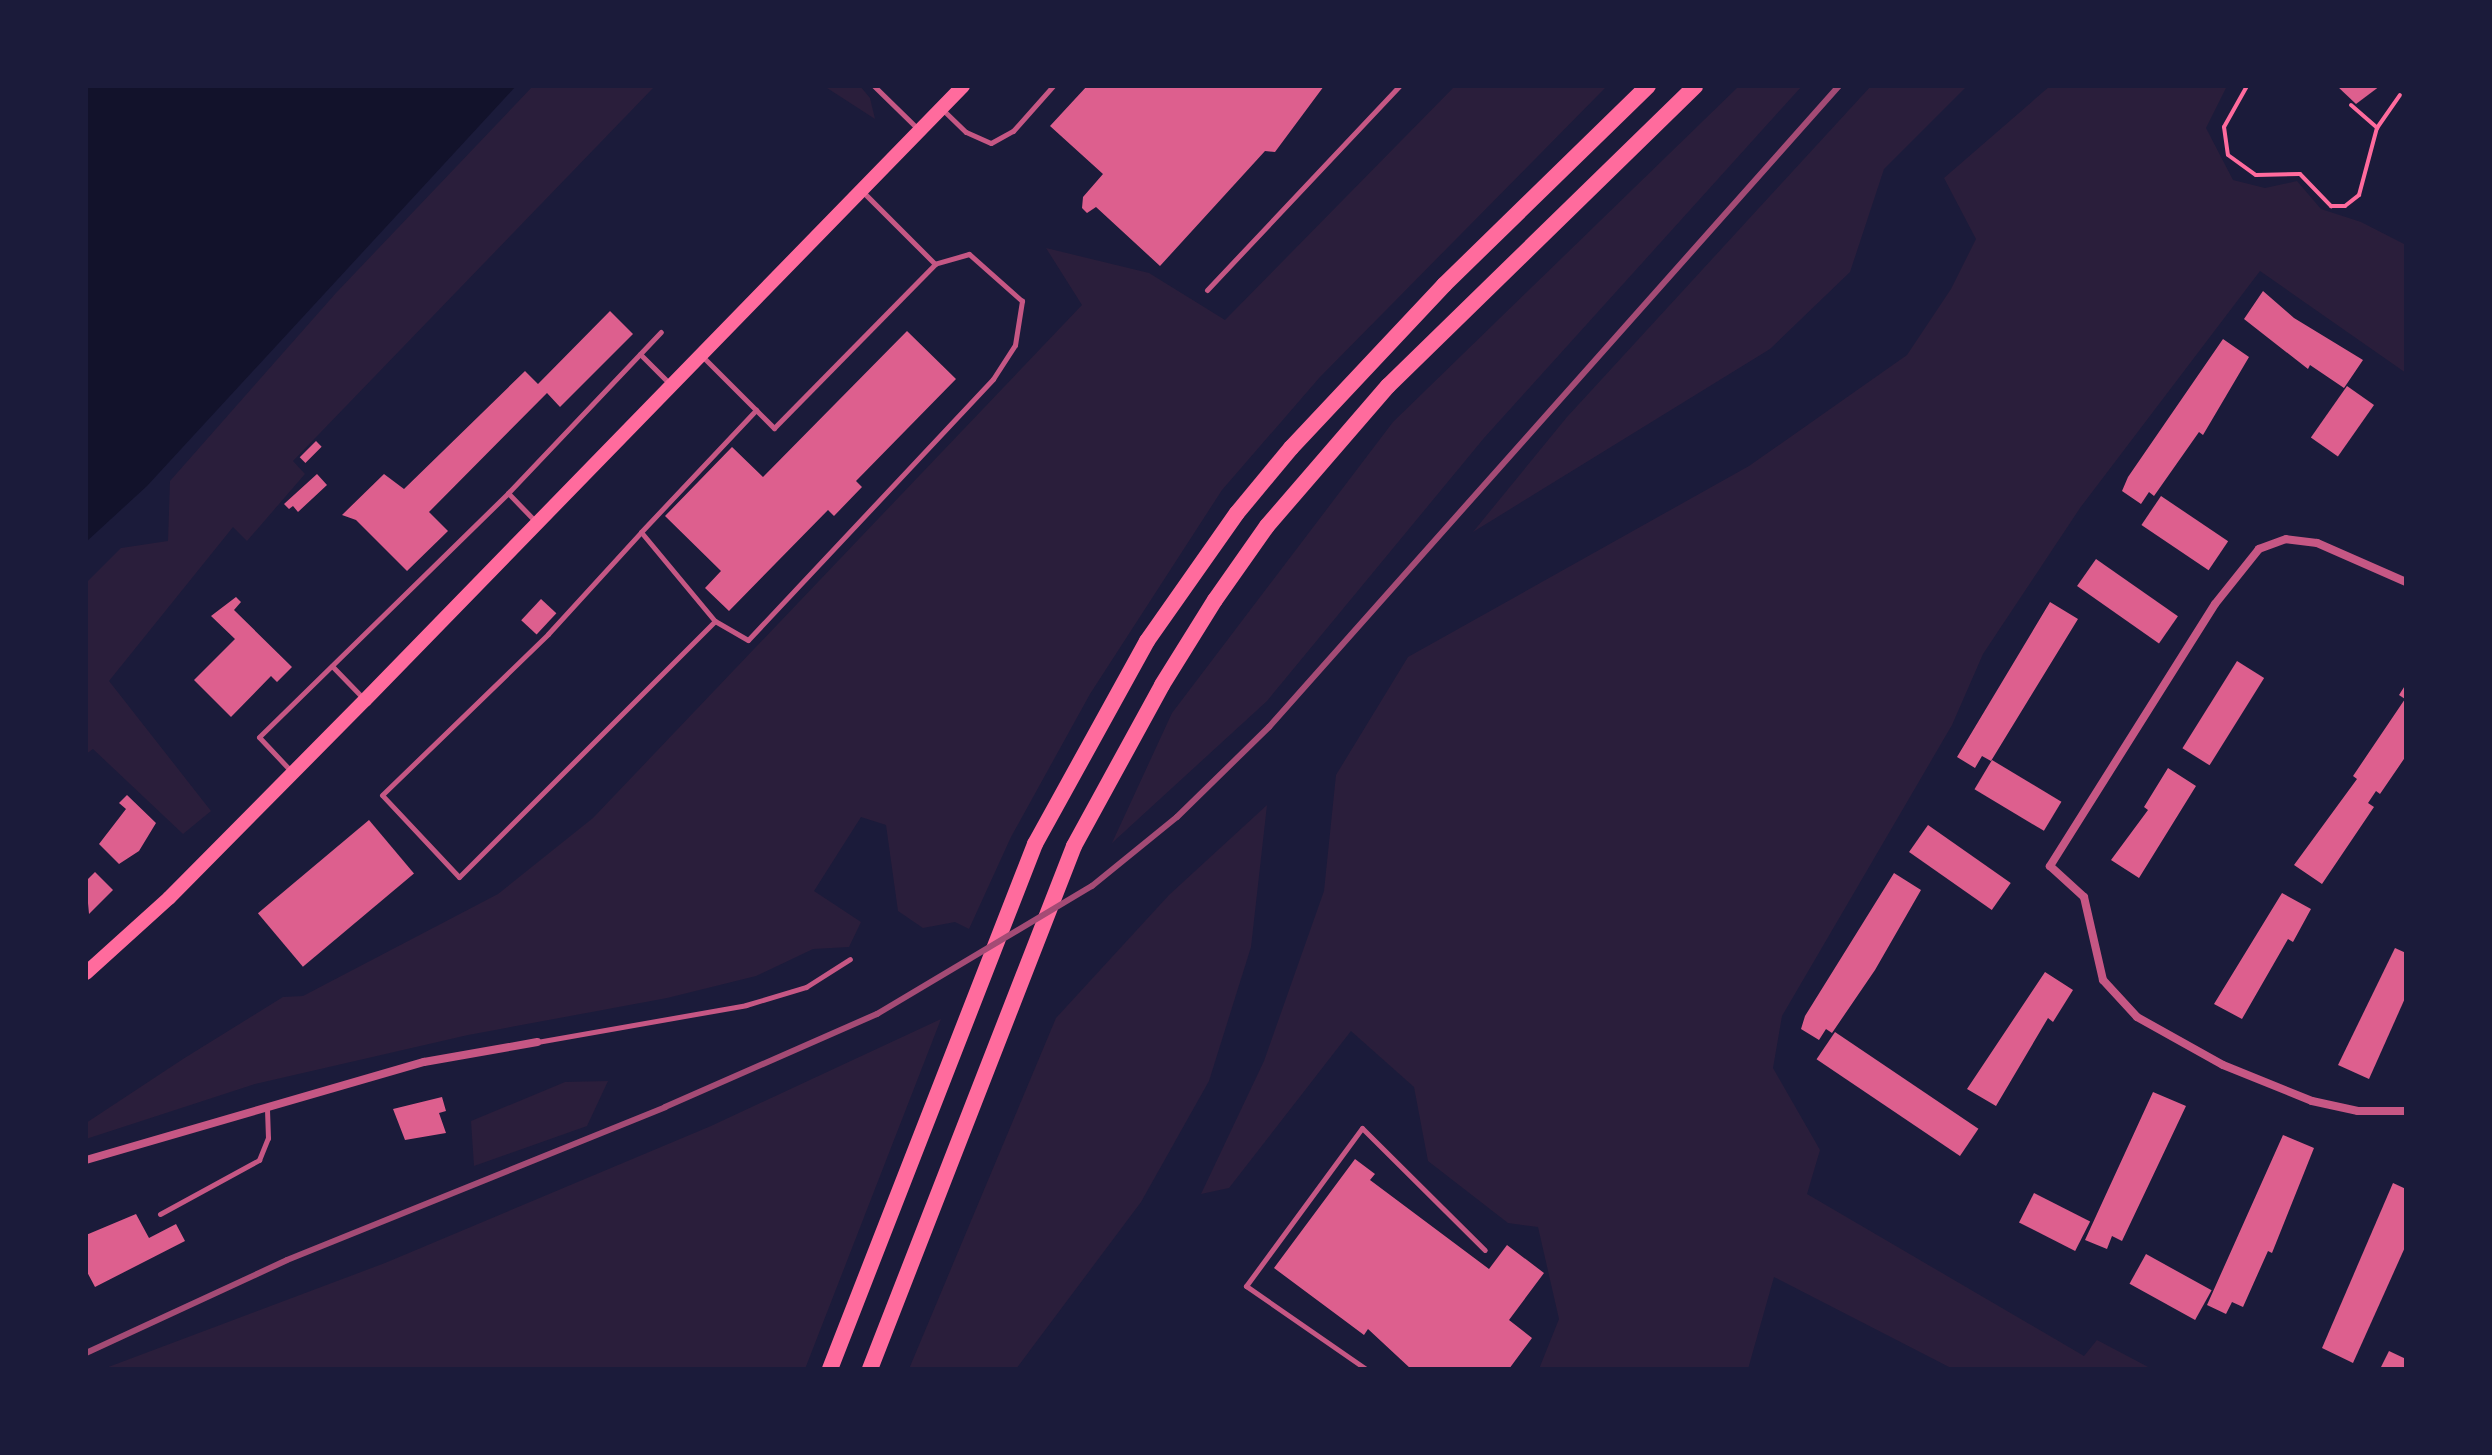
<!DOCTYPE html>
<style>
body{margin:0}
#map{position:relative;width:2492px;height:1455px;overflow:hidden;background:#1b1b3a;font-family:Commissioner,sans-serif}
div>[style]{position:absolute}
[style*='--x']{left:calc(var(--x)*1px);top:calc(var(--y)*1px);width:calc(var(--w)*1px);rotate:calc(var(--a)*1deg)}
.green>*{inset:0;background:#2a1e3b}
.water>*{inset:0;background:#12122b}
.building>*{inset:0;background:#dd5f8e;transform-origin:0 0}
.path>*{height:4px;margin:-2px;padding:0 2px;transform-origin:2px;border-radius:2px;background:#ff6b9d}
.service>*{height:5px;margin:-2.5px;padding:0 2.5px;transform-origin:2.5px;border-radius:2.5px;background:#c65784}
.minor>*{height:8px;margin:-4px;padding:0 4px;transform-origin:4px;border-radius:4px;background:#c65784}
.secondary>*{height:14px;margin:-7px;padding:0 7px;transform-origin:7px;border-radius:7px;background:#ff6b9d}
.primary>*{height:16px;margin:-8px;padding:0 8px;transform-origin:8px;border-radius:8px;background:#ff6b9d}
.rail>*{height:6px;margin:-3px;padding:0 3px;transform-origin:3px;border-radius:3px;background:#a44b75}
span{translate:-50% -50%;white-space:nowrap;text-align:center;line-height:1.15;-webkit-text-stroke:8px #1b1b3a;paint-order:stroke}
.frame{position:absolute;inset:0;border:88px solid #1b1b3a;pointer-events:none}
</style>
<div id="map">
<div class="green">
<i style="clip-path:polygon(533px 86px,655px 86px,293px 461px,305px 474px,247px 541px,233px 527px,109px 681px,211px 811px,183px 834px,93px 749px,86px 754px,86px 583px,121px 548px,168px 541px,170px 481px,336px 293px)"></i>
<i style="clip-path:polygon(824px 86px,860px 86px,870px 98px,875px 119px)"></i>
<i style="clip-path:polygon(1455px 86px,1607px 86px,1320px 377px,1222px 490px,1090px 694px,1011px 837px,969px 929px,955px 922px,923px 928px,898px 911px,886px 825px,861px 817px,814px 891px,861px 922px,849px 947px,813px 949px,756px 976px,667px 998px,468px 1035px,255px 1084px,86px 1139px,86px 1123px,183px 1059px,283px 997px,303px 996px,498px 894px,593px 818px,1082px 305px,1046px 248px,1149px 273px,1225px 320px)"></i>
<i style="clip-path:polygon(1739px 86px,1802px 86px,1484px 438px,1267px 701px,1112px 843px,1172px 713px,1393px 422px)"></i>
<i style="clip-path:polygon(1871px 86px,1967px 86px,1884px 169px,1850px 272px,1770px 349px,1473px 532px,1567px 417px)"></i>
<i style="clip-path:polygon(2050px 86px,2227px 86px,2206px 128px,2233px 180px,2265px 188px,2297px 181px,2321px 209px,2361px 222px,2406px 245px,2406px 373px,2260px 271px,2080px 508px,1983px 654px,1952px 725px,1782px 1016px,1773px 1068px,1820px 1150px,1807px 1194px,2084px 1356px,2097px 1340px,2152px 1369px,1953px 1369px,1774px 1277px,1748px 1369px,1539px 1369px,1559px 1319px,1538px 1227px,1508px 1223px,1428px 1161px,1414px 1087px,1351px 1031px,1229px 1188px,1201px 1194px,1264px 1061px,1324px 891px,1336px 775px,1408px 657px,1749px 466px,1907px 355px,1951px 289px,1976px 239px,1944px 178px)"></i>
<i style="clip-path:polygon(1267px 805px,1251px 947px,1209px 1081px,1141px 1202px,1016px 1369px,909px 1369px,1056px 1018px,1169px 895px)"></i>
<i style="clip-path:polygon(941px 1019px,805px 1369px,103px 1369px,385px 1263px,711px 1126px)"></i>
<i style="clip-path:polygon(608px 1081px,587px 1126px,474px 1166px,471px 1121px,565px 1082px)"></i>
</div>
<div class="water">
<i style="clip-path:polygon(86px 86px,516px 86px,147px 486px,86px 542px)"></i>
</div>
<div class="building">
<i style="clip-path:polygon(1087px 86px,1324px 86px,1275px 152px,1265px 151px,1160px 266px,1096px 207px,1087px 213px,1082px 208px,1083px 197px,1103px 174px,1050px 126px)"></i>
<i style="clip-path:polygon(2337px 86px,2380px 86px,2356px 104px)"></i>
<i style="clip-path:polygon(2263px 291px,2294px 318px,2363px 360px,2344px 388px,2310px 365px,2308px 369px,2244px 319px)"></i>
<i style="clip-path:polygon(610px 311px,633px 334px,560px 407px,547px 393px,429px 512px,448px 531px,407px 571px,356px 520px,342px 515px,384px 474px,404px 489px,525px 371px,538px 384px)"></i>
<i style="clip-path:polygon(907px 331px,956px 379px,856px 481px,862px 487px,834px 516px,828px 510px,729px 611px,705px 588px,721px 571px,665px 516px,732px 447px,763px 477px)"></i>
<i style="clip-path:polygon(2223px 339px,2249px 357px,2203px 435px,2199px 432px,2154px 496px,2149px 492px,2141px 504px,2122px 491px,2128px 477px)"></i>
<i style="left:2347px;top:386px;width:33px;height:63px;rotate:35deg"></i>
<i style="left:316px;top:441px;width:8px;height:23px;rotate:45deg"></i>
<i style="clip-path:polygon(317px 474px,327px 485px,298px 512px,293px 506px,289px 509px,284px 504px)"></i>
<i style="left:2161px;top:496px;width:81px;height:35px;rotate:34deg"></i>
<i style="left:2096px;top:559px;width:100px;height:33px;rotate:35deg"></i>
<i style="clip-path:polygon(236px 597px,241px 602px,234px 610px,292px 667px,277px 682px,271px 676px,231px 717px,194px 680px,235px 639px,211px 616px)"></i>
<i style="left:541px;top:599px;width:21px;height:29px;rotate:43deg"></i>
<i style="clip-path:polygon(2050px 602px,2078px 619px,1991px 761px,1982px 756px,1975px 768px,1957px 757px)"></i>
<i style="left:2237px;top:661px;width:32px;height:103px;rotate:32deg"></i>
<i style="clip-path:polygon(2406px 684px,2406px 756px,2380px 794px,2376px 791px,2368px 803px,2374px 807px,2322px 884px,2294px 865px,2357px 779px,2353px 776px,2405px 699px,2399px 695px)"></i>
<i style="left:1992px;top:760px;width:81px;height:34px;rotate:31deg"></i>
<i style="clip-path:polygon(2168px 768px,2196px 786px,2139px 878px,2111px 860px,2148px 810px,2144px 807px)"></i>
<i style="clip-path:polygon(127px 795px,156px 823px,139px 851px,119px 864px,99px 844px,126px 809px,119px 803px)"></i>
<i style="left:369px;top:820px;width:70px;height:145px;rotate:50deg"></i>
<i style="left:1928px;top:825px;width:101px;height:33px;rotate:35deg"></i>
<i style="clip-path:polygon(95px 872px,113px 890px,89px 914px,86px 881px)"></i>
<i style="clip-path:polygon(1894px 873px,1921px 890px,1875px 970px,1832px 1033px,1826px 1029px,1819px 1040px,1801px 1029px,1805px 1016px)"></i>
<i style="clip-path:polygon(2282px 893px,2311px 909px,2293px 942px,2288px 939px,2242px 1019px,2214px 1004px)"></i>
<i style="clip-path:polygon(2395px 948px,2406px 953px,2406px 996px,2369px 1079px,2338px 1065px)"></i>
<i style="clip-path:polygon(2045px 972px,2073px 990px,2053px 1022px,2048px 1018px,1996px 1106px,1967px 1089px)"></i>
<i style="left:1835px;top:1032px;width:173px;height:33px;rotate:34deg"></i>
<i style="clip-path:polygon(2153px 1092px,2186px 1106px,2122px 1241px,2112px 1236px,2107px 1249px,2085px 1240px)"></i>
<i style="clip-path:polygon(442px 1097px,446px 1111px,439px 1113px,446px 1133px,405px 1140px,393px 1109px)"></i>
<i style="clip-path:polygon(2283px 1135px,2314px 1148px,2272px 1253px,2268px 1251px,2243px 1307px,2232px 1302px,2226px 1314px,2207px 1305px)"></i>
<i style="clip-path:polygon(1355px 1159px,1375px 1174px,1370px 1180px,1489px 1269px,1507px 1245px,1544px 1273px,1509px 1320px,1532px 1338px,1509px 1369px,1411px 1369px,1368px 1329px,1364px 1335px,1274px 1268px)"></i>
<i style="clip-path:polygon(2393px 1183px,2406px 1189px,2406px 1245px,2353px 1363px,2322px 1348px)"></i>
<i style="left:2034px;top:1193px;width:63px;height:33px;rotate:27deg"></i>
<i style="clip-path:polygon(136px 1214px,149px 1238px,176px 1224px,185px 1241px,95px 1287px,86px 1270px,86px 1235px)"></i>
<i style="left:2146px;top:1254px;width:75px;height:34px;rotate:29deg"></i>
<i style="clip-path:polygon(2389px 1351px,2406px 1359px,2406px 1369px,2380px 1369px)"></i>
</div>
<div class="path">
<i style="--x:2247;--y:86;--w:47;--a:119.3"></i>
<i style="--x:2224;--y:127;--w:28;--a:82"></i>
<i style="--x:2228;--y:155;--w:34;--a:36"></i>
<i style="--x:2256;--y:175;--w:44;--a:-1.3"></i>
<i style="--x:2300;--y:174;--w:45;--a:45.9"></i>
<i style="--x:2331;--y:206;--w:14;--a:0"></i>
<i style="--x:2345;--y:206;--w:18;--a:-38"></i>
<i style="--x:2359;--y:195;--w:69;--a:-75"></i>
<i style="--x:2351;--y:105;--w:35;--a:41"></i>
<i style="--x:2377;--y:128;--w:40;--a:-55.1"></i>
</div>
<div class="service">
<i style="--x:874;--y:86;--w:63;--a:44.4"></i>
<i style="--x:942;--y:109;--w:33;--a:44"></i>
<i style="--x:966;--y:132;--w:27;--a:24"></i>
<i style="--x:991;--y:143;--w:25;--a:-29"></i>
<i style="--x:1013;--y:131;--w:60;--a:-48.4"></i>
<i style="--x:1207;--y:290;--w:280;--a:-46.7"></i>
<i style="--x:640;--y:354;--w:44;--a:45"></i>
<i style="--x:702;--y:356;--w:102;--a:45"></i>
<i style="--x:774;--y:428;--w:230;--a:-45.5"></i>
<i style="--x:935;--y:264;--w:102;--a:-135"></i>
<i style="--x:508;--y:493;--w:222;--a:-46.5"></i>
<i style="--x:641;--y:532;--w:116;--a:50.3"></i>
<i style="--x:715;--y:621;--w:362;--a:135"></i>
<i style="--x:459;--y:877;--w:112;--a:-133.2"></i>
<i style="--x:382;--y:795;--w:231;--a:-44.1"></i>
<i style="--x:548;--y:634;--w:138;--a:-47.6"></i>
<i style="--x:641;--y:532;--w:168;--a:-46.7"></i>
<i style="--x:715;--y:621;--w:38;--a:30"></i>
<i style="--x:748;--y:640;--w:358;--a:-46.8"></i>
<i style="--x:993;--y:379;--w:40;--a:-57.1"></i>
<i style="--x:1015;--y:345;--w:45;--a:-81"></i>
<i style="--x:1022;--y:301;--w:71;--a:-138.4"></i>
<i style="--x:969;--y:254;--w:35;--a:164"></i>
<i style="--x:332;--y:666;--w:46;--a:45.9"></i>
<i style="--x:290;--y:770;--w:45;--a:-133.2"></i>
<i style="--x:259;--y:737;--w:349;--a:-44.4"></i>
<i style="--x:508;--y:493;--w:40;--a:46"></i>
<i style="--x:537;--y:1042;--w:212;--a:-10"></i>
<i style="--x:746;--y:1005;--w:63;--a:-16.7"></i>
<i style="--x:806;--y:987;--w:52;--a:-32.5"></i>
<i style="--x:160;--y:1214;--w:113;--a:-28.6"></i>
<i style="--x:259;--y:1160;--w:24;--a:-68"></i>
<i style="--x:268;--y:1138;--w:30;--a:-92"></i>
<i style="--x:1366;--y:1369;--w:146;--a:-145.3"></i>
<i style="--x:1246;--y:1286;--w:196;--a:-53.7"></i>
<i style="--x:1362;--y:1128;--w:173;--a:44.8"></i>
</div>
<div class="minor">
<i style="--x:2406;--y:582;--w:97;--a:-156.3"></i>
<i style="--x:2317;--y:543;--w:31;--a:-173"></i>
<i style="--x:2286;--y:539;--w:29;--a:160"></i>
<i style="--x:2259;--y:549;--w:70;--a:128.7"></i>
<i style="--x:2215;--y:604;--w:310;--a:122.2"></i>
<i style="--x:2050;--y:866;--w:46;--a:42.4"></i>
<i style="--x:2084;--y:897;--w:85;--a:77.1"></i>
<i style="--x:2103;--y:980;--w:50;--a:47.4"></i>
<i style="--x:2137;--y:1017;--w:98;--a:29.2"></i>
<i style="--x:2223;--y:1065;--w:96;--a:22"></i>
<i style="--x:2312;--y:1101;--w:47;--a:12.3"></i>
<i style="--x:2358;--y:1111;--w:48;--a:0"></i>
<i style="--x:86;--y:1160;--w:352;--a:-16.2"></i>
<i style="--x:424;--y:1062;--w:115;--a:-10"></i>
</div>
<div class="secondary">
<i style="--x:86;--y:973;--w:112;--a:-42.1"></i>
<i style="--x:169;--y:898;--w:279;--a:-45.3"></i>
<i style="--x:365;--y:700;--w:857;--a:-45.76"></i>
</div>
<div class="primary">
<i style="--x:830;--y:1369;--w:564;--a:-68.67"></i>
<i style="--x:1035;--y:844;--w:232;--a:-61.1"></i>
<i style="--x:1147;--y:641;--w:156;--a:-54.9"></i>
<i style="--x:1237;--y:513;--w:85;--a:-50.3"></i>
<i style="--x:1291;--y:448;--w:224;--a:-46.8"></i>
<i style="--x:1444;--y:285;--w:285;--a:-44.3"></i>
<i style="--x:870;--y:1369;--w:561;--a:-68.69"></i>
<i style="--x:1074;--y:846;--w:183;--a:-61.3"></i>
<i style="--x:1162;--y:685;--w:100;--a:-58.1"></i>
<i style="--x:1215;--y:600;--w:90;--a:-54.9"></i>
<i style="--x:1267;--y:526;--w:185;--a:-49.2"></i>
<i style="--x:1388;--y:386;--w:429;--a:-44.3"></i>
</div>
<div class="rail">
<i style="--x:86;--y:1353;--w:221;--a:-24.8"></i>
<i style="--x:287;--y:1260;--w:408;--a:-22"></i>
<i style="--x:665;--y:1107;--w:232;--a:-23.7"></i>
<i style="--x:877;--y:1014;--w:250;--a:-30.8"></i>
<i style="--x:1092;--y:886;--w:109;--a:-39.1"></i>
<i style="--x:1177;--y:817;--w:129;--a:-44.4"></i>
<i style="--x:1269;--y:727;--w:858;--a:-48.36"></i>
</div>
<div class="frame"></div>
</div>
